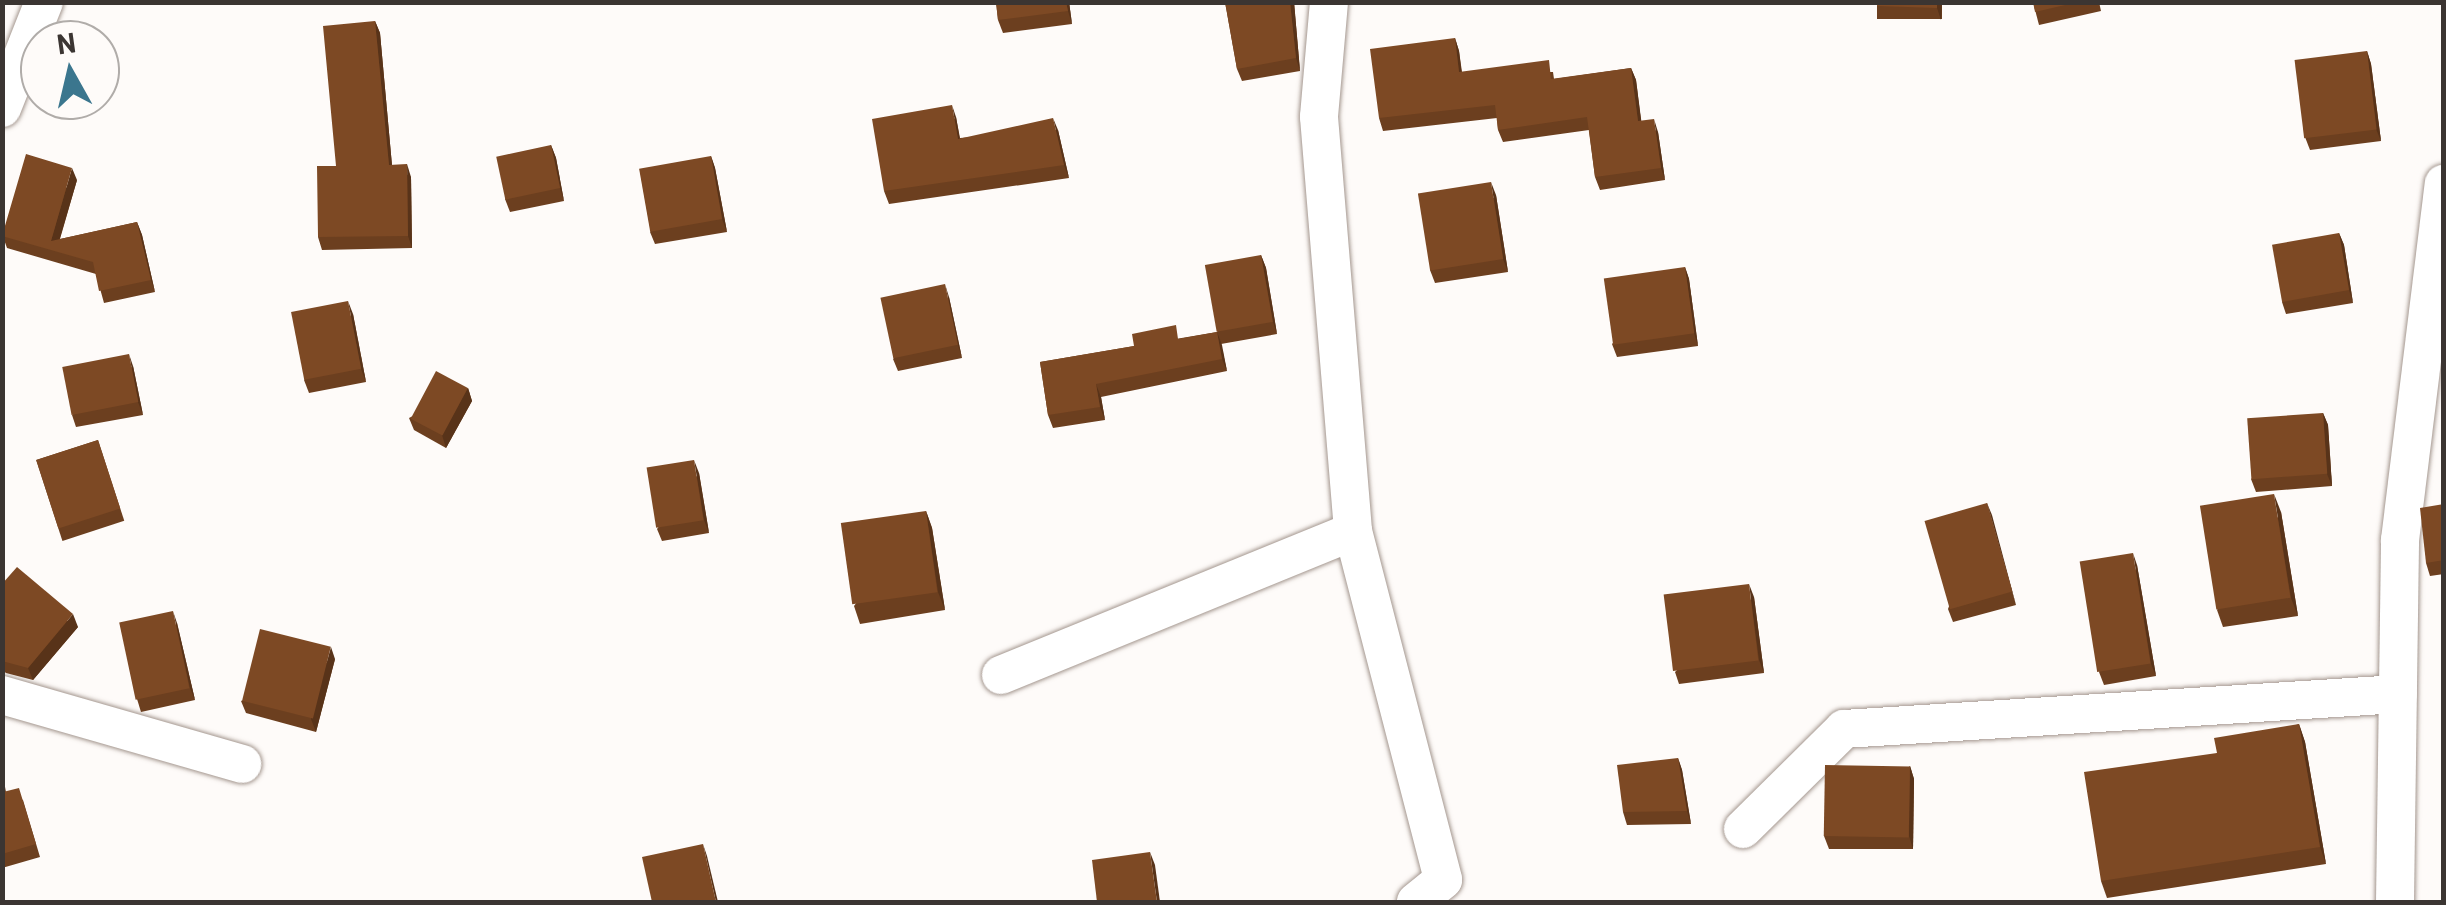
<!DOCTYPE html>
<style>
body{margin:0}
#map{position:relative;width:2446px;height:905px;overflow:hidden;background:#fefbf9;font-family:Barlow,sans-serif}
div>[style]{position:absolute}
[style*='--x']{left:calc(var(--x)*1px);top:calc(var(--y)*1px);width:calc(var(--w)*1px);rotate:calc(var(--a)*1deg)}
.roads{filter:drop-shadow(0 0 2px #a4978f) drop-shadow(0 0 2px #a4978f)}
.minor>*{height:38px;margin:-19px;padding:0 19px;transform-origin:19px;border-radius:19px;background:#fff}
.wall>*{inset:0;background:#6c3f1f;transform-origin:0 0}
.shaded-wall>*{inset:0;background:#583319}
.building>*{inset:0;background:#7d4924;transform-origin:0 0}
span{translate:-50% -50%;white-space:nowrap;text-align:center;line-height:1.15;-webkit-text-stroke:10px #fefbf9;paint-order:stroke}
.frame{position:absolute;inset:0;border:5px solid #3b3532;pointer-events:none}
.north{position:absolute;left:20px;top:20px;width:100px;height:100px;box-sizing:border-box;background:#fefbf9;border:2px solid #b0aca9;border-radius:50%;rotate:352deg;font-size:28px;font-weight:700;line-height:40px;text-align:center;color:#3b3532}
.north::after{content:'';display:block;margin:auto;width:35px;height:45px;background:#3b768e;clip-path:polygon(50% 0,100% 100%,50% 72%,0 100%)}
</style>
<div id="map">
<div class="roads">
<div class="minor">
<i style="--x:1329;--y:2;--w:115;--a:95"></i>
<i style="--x:1319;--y:117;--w:415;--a:85.3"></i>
<i style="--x:2;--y:108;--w:114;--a:-68.4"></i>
<i style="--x:1001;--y:675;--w:380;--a:-22.2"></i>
<i style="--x:1353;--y:531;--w:360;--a:75.5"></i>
<i style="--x:1443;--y:880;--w:35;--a:141"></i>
<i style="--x:2;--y:695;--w:250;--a:16"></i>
<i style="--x:1743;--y:829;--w:142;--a:-44.7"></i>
<i style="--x:1844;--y:729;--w:555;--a:-3.61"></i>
<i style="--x:2395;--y:902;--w:362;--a:-89.2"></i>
<i style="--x:2400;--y:540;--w:359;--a:-83"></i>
</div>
</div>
<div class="wall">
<i style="clip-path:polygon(996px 2px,1069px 2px,1072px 24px,1003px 33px,998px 20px)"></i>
<i style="clip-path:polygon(1225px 2px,1294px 2px,1300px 71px,1242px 81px,1237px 69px)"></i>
<i style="left:1877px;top:2px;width:65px;height:17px"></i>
<i style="clip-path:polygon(2033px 2px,2099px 2px,2101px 11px,2039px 25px)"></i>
<i style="clip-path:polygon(375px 21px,380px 33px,392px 165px,411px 177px,412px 248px,322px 250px,318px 237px)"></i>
<i style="clip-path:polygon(1455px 38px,1459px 51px,1462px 72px,1553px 72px,1554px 79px,1631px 68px,1636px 80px,1641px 121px,1658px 132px,1665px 180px,1600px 190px,1595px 177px,1589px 130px,1503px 142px,1498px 130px,1497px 118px,1383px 131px,1379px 118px)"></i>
<i style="clip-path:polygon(2367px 51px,2371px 64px,2381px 141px,2310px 150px,2305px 137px)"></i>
<i style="clip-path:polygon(956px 117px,960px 138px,1058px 130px,1069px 178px,889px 204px,884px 191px)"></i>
<i style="clip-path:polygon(551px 145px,556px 158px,564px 201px,510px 212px,505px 199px)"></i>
<i style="clip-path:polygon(711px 156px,715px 168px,727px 232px,655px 244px,650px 232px)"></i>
<i style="clip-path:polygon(77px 180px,60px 239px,137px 222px,142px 235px,155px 292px,104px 303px,96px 274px,7px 248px,2px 234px)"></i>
<i style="clip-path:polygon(1496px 195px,1508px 272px,1435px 283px,1430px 270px)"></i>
<i style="clip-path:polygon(2339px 233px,2344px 245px,2353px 303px,2286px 314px,2282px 302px)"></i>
<i style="clip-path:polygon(1261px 255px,1266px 268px,1277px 334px,1221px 344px,1227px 371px,1101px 397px,1105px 420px,1053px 428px,1048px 415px,1040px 362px,1217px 332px)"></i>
<i style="clip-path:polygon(1685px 267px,1689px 279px,1698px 346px,1617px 357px,1612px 344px)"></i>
<i style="clip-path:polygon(949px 297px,962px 358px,898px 371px,893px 359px)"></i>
<i style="clip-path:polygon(353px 314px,366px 382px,309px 393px,304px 380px)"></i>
<i style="clip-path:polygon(133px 366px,143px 415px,76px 427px,72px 415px)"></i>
<i style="clip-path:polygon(468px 388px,472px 401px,446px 448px,414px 430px,409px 418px)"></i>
<i style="clip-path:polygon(2323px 413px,2328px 425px,2332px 486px,2256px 492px,2251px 479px)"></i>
<i style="left:98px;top:440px;width:85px;height:65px;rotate:72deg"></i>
<i style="clip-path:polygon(699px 473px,709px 533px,662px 541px,657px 529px)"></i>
<i style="clip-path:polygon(1987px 503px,2016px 605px,1953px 622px,1948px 609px)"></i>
<i style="clip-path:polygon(2444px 504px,2444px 574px,2430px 576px,2426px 563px)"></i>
<i style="clip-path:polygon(926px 511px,932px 528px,945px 610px,860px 624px,854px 606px)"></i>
<i style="clip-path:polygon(2281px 512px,2298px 616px,2223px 627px,2217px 610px)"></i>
<i style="clip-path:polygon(2137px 565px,2156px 676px,2104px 685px,2099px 672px)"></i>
<i style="clip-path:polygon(2px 584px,78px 627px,33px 680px,6px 673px,2px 670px)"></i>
<i style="clip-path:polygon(1754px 597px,1764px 673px,1679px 684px,1675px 672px)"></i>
<i style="clip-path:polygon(177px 623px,195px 700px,141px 712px,137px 699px)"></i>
<i style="clip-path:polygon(335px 659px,316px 732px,246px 713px,241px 701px)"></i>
<i style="clip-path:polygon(2299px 724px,2305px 742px,2326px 864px,2107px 898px,2101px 881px,2217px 753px)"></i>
<i style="clip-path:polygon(1678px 758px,1682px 770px,1691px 824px,1627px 825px,1623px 812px)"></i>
<i style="clip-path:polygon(1910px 766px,1914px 779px,1913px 849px,1829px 849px,1824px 836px)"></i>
<i style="clip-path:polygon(2px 771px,6px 792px,23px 800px,40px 857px,2px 868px)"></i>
</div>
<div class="shaded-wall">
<i style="clip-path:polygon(1066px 2px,1069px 2px,1072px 24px,1068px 11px)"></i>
<i style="clip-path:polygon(1290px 2px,1294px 2px,1300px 71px,1296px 58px)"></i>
<i style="clip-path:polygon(1937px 2px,1942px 2px,1941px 20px,1937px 8px)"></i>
<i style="clip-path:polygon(375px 21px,380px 33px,393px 177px,389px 165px)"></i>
<i style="clip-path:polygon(1455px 38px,1459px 51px,1463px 85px,1459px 72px)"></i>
<i style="clip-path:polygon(2367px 51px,2371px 64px,2381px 141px,2376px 129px)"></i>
<i style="clip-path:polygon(1631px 68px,1636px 80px,1643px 134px,1638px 121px)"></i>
<i style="clip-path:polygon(952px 105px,956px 117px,962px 152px,958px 139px)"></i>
<i style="clip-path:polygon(1053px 118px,1058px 130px,1069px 178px,1064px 165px)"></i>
<i style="clip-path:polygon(1654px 119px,1658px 132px,1665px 180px,1661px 168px)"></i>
<i style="clip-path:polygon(551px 145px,556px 158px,564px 201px,560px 188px)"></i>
<i style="clip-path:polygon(711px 156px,715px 168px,727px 232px,722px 219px)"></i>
<i style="clip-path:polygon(407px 164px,411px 177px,412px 248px,408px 236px)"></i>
<i style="clip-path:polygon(72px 168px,77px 180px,56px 251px,51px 241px)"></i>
<i style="clip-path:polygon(1491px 182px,1496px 195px,1508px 272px,1503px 259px)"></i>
<i style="clip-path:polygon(137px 222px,142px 235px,155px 292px,151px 280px)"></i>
<i style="clip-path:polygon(2339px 233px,2344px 245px,2353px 303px,2349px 290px)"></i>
<i style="clip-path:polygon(1261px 255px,1266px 268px,1277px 334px,1273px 322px)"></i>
<i style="clip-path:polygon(1685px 267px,1689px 279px,1698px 346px,1694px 333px)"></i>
<i style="clip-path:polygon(945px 284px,949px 297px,962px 358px,958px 345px)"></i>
<i style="clip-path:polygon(348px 301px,353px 314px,366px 382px,361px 369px)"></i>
<i style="clip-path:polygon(1217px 332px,1222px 345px,1227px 371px,1222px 359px)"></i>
<i style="clip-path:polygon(129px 354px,133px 366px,143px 415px,138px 402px)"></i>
<i style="clip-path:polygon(1096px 384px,1101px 397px,1105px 420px,1100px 407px)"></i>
<i style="clip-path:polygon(468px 388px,472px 401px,446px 448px,442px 435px)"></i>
<i style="clip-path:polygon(2323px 413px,2328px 425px,2332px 486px,2327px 474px)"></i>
<i style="clip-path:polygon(694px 460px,699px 473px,709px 533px,704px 520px)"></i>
<i style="clip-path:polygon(2274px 494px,2281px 512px,2298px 616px,2291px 598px)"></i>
<i style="clip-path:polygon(1987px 503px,1992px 515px,2016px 605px,2012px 592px)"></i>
<i style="clip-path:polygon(926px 511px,932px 528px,945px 610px,938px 592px)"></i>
<i style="clip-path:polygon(2133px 553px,2137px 565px,2156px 676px,2151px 664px)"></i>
<i style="clip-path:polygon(1749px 584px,1754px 597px,1764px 673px,1759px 660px)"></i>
<i style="clip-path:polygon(173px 611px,177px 623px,195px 700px,190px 688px)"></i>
<i style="clip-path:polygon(73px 614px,78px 627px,33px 680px,28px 668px)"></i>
<i style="clip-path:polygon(331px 647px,335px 659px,316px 732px,311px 719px)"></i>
<i style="clip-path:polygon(2299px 724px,2305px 742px,2326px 864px,2320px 847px)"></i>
<i style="clip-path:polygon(1678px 758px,1682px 770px,1691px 824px,1687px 811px)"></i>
<i style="clip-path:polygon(1910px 766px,1914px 779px,1913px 849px,1909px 836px)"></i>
<i style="clip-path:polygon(703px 844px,707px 856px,718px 902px,716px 902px)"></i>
<i style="clip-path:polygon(1150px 852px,1155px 865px,1160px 902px,1157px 902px)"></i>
</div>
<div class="building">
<i style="clip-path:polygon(996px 2px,1066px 2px,1068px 11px,998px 20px)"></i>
<i style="clip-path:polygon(1225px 2px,1290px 2px,1296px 58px,1237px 69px)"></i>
<i style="clip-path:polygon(1877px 2px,1937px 2px,1937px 8px,1877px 6px)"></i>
<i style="clip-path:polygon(2033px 2px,2078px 2px,2035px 12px)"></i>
<i style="clip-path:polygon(375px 21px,389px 165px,407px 164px,408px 236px,318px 237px,317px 166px,336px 166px,323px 26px)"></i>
<i style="clip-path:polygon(1455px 38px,1459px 72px,1549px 60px,1551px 79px,1631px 68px,1638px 121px,1654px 119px,1661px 168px,1595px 177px,1587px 117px,1498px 130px,1495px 105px,1379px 118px,1370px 49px)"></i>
<i style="left:2367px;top:51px;width:79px;height:73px;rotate:83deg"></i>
<i style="clip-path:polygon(952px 105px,958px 139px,1053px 118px,1064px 165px,884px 191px,872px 119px)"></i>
<i style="left:551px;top:145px;width:44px;height:56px;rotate:78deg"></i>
<i style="clip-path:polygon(26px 154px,72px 168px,51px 241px,137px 222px,151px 280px,99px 291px,93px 262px,2px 236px)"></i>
<i style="left:711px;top:156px;width:64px;height:73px;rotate:80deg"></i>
<i style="left:1491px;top:182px;width:78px;height:74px;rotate:81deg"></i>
<i style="left:2339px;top:233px;width:58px;height:68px;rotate:80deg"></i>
<i style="left:1261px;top:255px;width:68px;height:57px;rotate:80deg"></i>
<i style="left:1685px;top:267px;width:67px;height:82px;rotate:82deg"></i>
<i style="left:945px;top:284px;width:62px;height:66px;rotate:78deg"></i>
<i style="left:348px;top:301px;width:69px;height:58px;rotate:79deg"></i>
<i style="clip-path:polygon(1176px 325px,1178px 339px,1217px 332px,1222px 359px,1096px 384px,1100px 407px,1048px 415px,1040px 362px,1134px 346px,1132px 334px)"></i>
<i style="left:129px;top:354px;width:49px;height:68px;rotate:79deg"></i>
<i style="left:436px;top:371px;width:36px;height:54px;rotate:28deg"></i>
<i style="left:2323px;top:413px;width:61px;height:76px;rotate:86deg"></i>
<i style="left:98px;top:440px;width:72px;height:65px;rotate:72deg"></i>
<i style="left:694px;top:460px;width:61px;height:48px;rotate:81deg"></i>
<i style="left:2274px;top:494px;width:105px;height:75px;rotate:81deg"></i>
<i style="left:1987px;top:503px;width:92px;height:65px;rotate:74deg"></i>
<i style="clip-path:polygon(2444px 504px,2444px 560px,2426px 563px,2420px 508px)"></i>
<i style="left:926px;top:511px;width:82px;height:86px;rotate:82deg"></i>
<i style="left:2133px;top:553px;width:112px;height:54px;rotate:81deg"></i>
<i style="clip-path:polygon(17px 567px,73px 614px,28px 668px,2px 661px,2px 584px)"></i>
<i style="left:1749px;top:584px;width:77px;height:86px;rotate:83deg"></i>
<i style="left:173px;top:611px;width:79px;height:55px;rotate:78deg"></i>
<i style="left:260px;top:629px;width:73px;height:74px;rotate:14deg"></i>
<i style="clip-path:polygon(2299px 724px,2320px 847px,2101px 881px,2084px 772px,2217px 753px,2214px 738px)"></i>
<i style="clip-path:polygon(1678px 758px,1687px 811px,1623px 812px,1617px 765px)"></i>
<i style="left:1825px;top:765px;width:85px;height:71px;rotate:1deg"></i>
<i style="clip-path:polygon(2px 787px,3px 792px,19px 788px,36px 844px,2px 854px)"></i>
<i style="clip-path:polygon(703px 844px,716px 902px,652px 902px,642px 857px)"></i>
<i style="clip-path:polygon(1150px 852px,1157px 902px,1097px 902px,1092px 860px)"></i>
</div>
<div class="frame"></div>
<div class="north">N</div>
</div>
